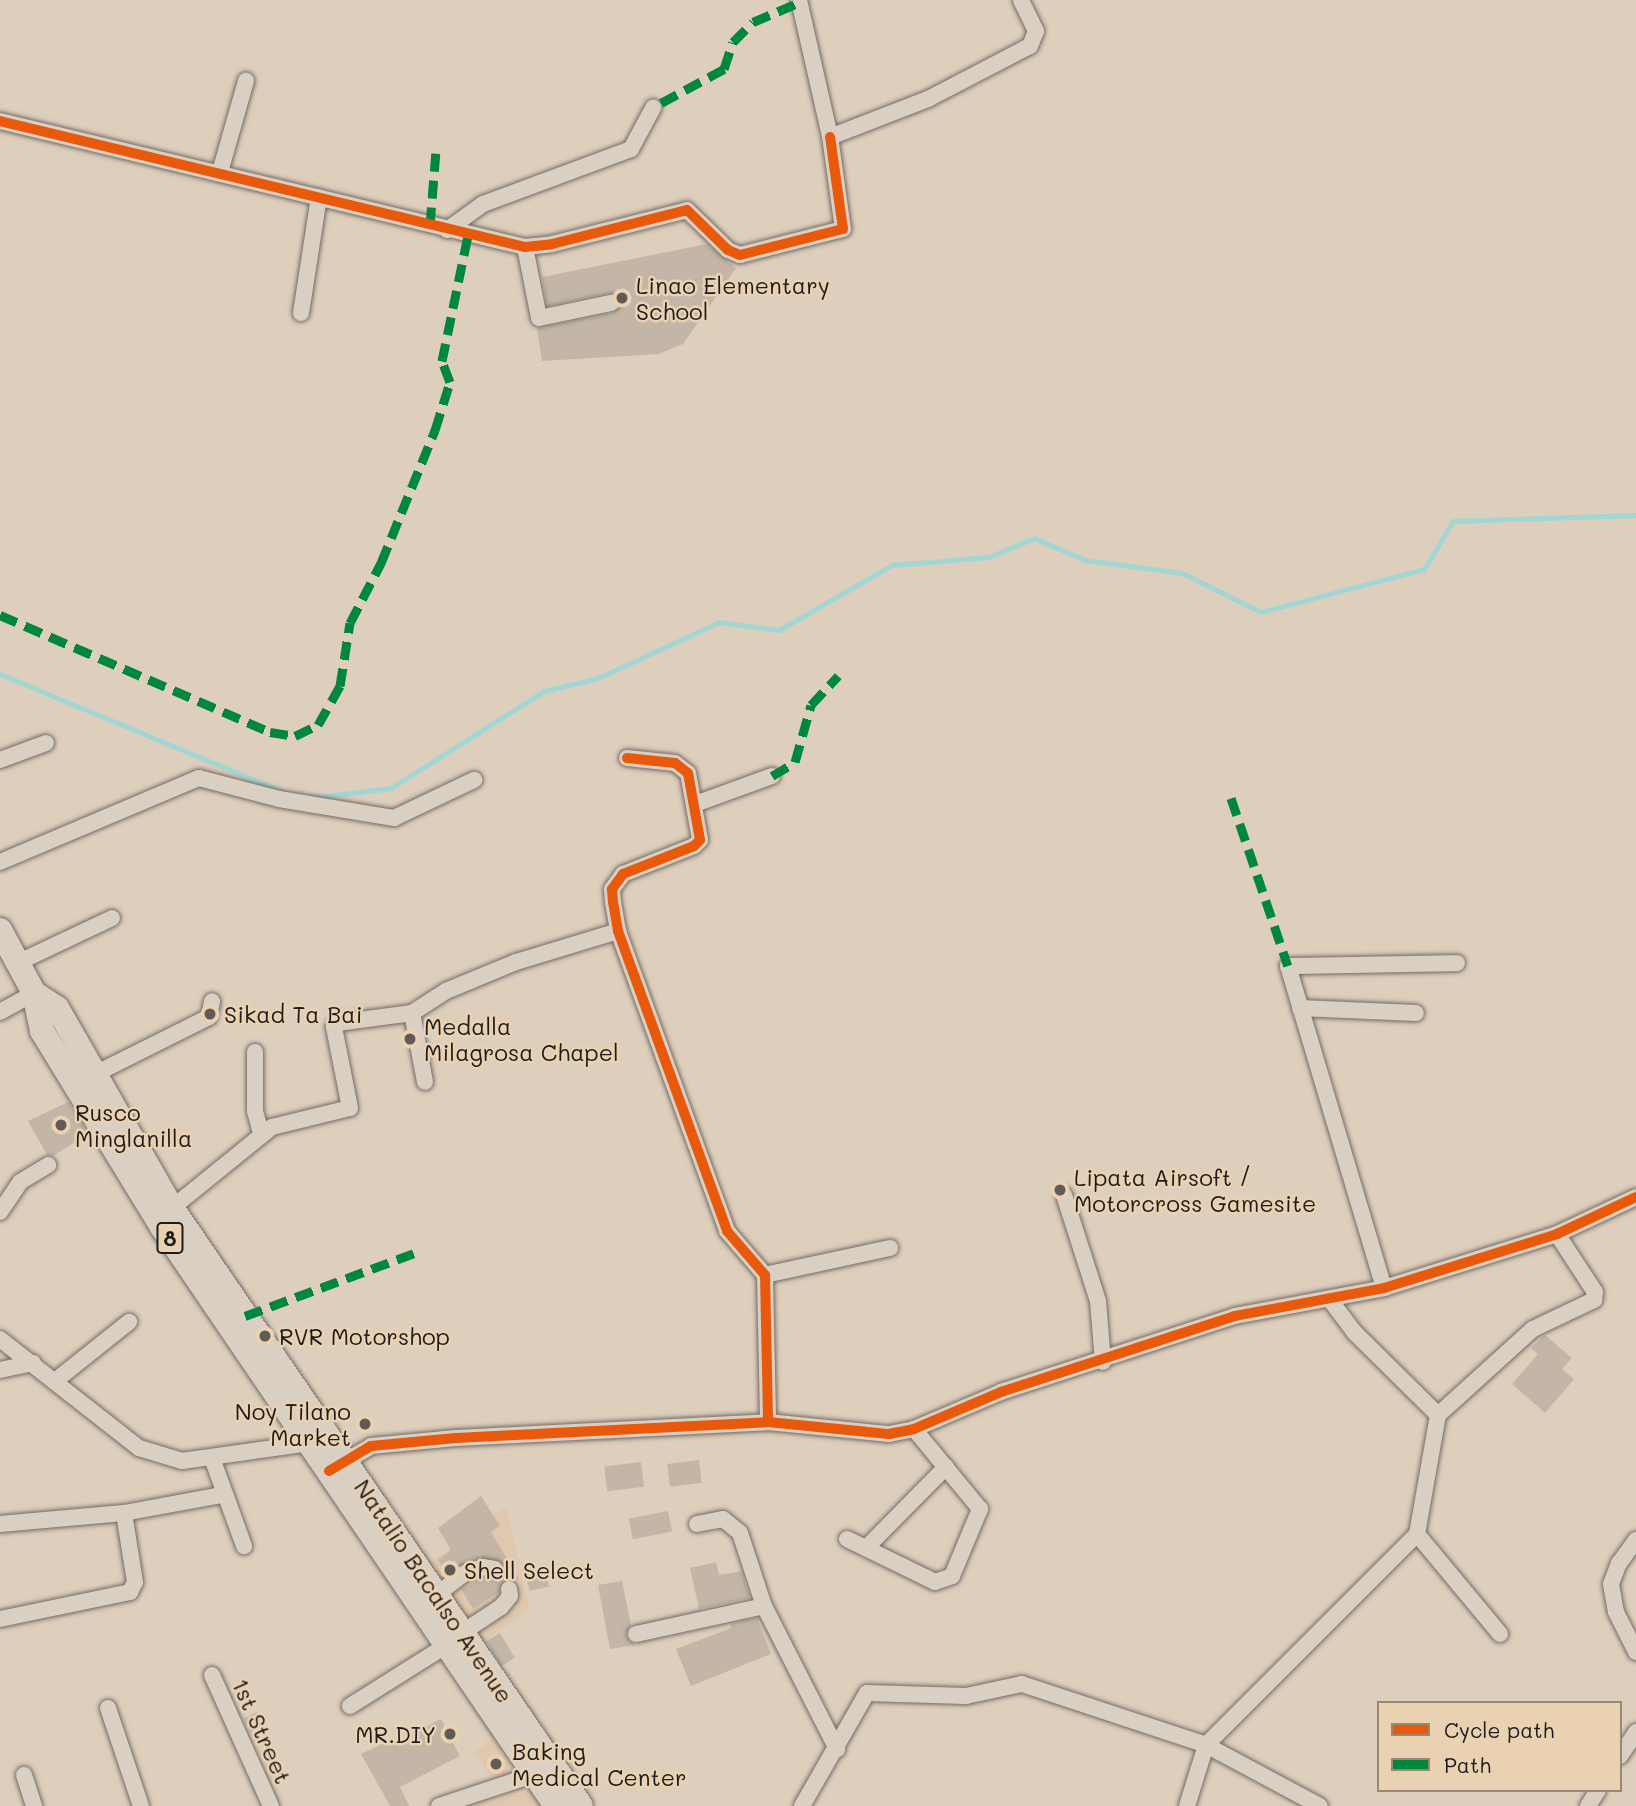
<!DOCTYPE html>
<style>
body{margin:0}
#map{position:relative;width:1636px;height:1806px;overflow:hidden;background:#decebc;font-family:Mali,sans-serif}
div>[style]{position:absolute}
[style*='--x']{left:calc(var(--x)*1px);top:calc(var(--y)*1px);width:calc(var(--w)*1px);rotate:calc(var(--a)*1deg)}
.built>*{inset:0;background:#e0c8ae}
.stream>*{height:5px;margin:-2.5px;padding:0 2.5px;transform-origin:2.5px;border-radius:2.5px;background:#a2d6d5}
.building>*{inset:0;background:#c3b6a7;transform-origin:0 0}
.roads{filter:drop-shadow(0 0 2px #736c64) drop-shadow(0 0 2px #736c64)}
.minor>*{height:16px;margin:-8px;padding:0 8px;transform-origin:8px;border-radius:8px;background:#d9cfc3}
.highway>*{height:24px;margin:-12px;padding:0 12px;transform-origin:12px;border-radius:12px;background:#d9cfc3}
.quiet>*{height:9px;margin-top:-4.5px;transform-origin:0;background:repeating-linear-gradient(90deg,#00873e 0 18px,transparent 0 27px)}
.cycleway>*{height:10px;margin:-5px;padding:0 5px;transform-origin:5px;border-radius:5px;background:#e8590c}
.dots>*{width:19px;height:19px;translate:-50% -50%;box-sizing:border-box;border:4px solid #ead1b2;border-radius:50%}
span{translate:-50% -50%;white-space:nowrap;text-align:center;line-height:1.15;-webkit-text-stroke:5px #ead1b2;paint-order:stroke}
.shield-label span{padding:2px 5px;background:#ead1b2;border:2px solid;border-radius:5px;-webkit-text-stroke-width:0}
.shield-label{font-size:21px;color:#1c1c1c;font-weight:700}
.poi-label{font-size:23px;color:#1c1c1c}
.left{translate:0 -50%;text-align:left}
.right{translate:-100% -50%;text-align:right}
.street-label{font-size:23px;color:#1c1c1c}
.legend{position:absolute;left:1377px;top:1701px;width:245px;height:91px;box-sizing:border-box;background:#ead1b2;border:2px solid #988976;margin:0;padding:9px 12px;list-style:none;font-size:21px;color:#1c1c1c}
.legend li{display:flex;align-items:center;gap:14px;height:35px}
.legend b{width:35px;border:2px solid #988976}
</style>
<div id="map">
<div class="built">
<i style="clip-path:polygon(506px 1506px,529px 1609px,483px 1643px,430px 1563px)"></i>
<i style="clip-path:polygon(493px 1738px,516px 1777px,496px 1785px,475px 1752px)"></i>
<i style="clip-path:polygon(531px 1790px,542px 1806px,478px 1806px)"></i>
</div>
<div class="stream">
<i style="--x:0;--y:674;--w:312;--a:22.6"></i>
<i style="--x:311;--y:798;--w:81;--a:-7.1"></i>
<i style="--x:391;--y:788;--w:181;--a:-32.4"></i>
<i style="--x:544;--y:691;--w:56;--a:-13.5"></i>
<i style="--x:598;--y:678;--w:133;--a:-24.8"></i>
<i style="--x:719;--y:622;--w:61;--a:7.6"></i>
<i style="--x:779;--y:630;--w:130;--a:-29.9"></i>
<i style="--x:892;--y:565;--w:97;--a:-4.7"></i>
<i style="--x:989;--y:557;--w:49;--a:-22.9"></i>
<i style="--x:1034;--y:538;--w:56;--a:23.3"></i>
<i style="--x:1085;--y:560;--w:98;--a:7.6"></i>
<i style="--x:1182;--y:573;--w:88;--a:26.3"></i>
<i style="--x:1261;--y:612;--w:169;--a:-14.8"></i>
<i style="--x:1424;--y:569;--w:56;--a:-58.9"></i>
<i style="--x:1453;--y:521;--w:183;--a:-1.9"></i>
</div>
<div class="building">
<i style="clip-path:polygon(707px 244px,736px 268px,683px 344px,659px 354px,542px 361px,537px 328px,613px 313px,621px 302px,610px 293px,547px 306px,542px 277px)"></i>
<i style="clip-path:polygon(68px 1102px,88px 1134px,53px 1156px,47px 1155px,28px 1121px)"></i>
<i style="clip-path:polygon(1545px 1335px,1572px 1358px,1562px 1369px,1574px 1379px,1545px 1413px,1512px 1384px,1538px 1354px,1531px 1348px)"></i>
<i style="left:699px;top:1460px;width:23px;height:32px;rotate:83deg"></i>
<i style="left:641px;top:1462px;width:25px;height:37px;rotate:83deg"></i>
<i style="clip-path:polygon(481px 1496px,500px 1526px,491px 1532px,519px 1579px,503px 1580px,499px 1592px,473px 1609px,461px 1589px,484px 1578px,499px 1579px,505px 1565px,480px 1557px,447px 1573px,438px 1560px,451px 1550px,438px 1528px)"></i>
<i style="left:668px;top:1511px;width:21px;height:40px;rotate:79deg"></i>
<i style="clip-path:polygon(716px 1562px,719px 1575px,742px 1571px,750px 1598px,699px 1609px,690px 1568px)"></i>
<i style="left:545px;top:1568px;width:19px;height:20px;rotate:78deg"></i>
<i style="clip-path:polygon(622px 1581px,631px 1625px,626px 1636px,635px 1645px,610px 1649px,598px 1585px)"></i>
<i style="clip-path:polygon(757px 1618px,771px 1654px,691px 1686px,676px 1649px,731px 1628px,731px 1624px)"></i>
<i style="left:500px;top:1633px;width:29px;height:16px;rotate:59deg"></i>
<i style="left:257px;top:1712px;width:15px;height:15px;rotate:62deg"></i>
<i style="clip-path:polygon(441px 1719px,460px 1756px,400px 1787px,409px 1806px,390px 1806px,361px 1754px,386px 1742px,388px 1746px)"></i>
</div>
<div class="roads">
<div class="minor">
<i style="--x:799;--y:0;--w:140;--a:77.2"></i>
<i style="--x:830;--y:137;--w:105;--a:-21.2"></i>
<i style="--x:928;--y:99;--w:115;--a:-27.5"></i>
<i style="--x:1030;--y:46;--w:16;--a:-68"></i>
<i style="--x:1036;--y:31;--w:34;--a:-116"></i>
<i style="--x:0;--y:121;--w:540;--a:13.5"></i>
<i style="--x:525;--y:247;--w:27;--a:-6"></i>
<i style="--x:552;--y:244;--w:139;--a:-14.1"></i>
<i style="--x:687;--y:210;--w:57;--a:44.3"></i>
<i style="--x:728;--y:250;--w:13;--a:23"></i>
<i style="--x:740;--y:255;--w:106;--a:-14.2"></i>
<i style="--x:843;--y:229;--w:93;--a:-98"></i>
<i style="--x:220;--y:172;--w:95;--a:-74.1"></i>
<i style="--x:447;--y:230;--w:44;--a:-35.8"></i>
<i style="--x:483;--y:204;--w:158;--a:-20.4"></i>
<i style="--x:631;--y:149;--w:47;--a:-61.8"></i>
<i style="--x:525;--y:247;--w:72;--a:78.8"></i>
<i style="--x:539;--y:318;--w:74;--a:-11.8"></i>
<i style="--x:301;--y:313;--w:117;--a:-81.2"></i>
<i style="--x:627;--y:758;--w:48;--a:5.9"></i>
<i style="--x:675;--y:763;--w:16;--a:38"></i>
<i style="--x:688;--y:773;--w:68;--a:79.8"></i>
<i style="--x:700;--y:840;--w:8;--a:135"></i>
<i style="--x:694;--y:846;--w:76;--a:158.5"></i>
<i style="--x:623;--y:874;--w:19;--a:126"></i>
<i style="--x:612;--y:889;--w:13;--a:86"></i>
<i style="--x:613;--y:902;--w:29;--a:80"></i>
<i style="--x:618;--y:931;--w:319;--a:70"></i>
<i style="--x:727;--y:1231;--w:58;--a:49.2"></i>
<i style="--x:765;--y:1275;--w:147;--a:88.8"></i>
<i style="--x:0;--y:760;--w:49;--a:-20.3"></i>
<i style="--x:695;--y:804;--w:82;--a:-20"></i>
<i style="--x:0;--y:862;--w:216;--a:-22.9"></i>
<i style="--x:199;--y:778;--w:83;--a:14.7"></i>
<i style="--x:279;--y:799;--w:117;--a:9.4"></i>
<i style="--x:394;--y:818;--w:89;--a:-25.4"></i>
<i style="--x:17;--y:963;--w:105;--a:-25.3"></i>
<i style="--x:1300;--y:1008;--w:116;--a:2.5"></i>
<i style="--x:0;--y:1012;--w:39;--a:-29"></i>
<i style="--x:412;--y:1013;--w:70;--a:79.3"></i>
<i style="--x:255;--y:1052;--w:59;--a:90"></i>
<i style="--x:255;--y:1111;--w:24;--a:75"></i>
<i style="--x:93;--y:1075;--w:130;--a:-26.6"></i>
<i style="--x:209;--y:1017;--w:16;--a:-79"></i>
<i style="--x:1064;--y:1195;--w:111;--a:72.2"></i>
<i style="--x:1098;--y:1301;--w:61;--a:85.3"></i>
<i style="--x:172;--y:1208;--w:129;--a:-39"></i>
<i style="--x:272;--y:1127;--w:80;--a:-13.7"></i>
<i style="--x:350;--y:1108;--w:83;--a:-101.2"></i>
<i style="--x:334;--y:1027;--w:5;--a:-53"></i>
<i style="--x:337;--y:1023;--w:76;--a:-7.6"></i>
<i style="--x:412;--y:1013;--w:40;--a:-32.9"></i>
<i style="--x:446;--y:991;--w:76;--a:-22.5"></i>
<i style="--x:516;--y:962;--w:107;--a:-16.9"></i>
<i style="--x:0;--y:1212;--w:36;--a:-56"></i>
<i style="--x:20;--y:1182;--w:33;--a:-31"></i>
<i style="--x:765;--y:1275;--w:128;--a:-12.2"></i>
<i style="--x:1384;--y:1288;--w:336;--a:-106.6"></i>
<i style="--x:1288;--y:966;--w:169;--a:-1"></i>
<i style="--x:0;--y:1339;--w:177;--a:38.1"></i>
<i style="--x:139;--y:1448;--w:45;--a:16.8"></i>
<i style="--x:182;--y:1461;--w:129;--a:-8"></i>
<i style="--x:0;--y:1370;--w:34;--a:-12"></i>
<i style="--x:55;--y:1381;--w:95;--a:-38.6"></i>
<i style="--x:1438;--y:1415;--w:128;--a:-42.2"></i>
<i style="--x:1533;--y:1329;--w:68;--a:-25.4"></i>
<i style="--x:1594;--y:1300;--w:8;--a:-83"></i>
<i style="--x:1595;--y:1292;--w:69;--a:-123.2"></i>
<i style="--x:212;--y:1458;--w:94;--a:70"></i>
<i style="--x:337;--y:1466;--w:39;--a:-30"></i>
<i style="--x:371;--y:1446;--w:85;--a:-5.4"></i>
<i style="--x:456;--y:1438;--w:312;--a:-2.9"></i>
<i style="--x:768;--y:1422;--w:122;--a:5.7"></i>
<i style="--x:889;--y:1434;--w:25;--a:-11"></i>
<i style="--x:914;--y:1429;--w:95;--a:-23"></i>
<i style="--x:1001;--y:1392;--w:246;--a:-18"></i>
<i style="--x:1235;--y:1316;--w:152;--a:-10.6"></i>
<i style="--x:1384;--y:1288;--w:181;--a:-17.3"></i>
<i style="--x:1557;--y:1234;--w:87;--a:-25.1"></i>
<i style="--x:0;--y:1524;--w:124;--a:-5.1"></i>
<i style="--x:124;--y:1513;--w:100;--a:-10.4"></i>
<i style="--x:697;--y:1524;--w:26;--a:-11"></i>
<i style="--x:723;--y:1519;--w:22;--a:39"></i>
<i style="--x:740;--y:1533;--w:77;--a:71.8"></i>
<i style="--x:764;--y:1606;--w:161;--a:63"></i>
<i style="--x:1417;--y:1534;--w:130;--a:50.3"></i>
<i style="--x:847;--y:1539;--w:98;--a:26"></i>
<i style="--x:935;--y:1582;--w:18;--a:-19"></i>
<i style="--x:952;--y:1576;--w:73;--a:-67.3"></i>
<i style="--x:980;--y:1509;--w:104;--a:-129.5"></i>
<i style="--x:1636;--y:1540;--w:29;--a:126"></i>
<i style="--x:1619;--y:1563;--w:22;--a:111"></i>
<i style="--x:1611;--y:1584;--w:28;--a:80"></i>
<i style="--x:1616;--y:1612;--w:45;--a:63.4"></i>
<i style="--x:866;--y:1548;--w:114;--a:-45.4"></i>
<i style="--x:436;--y:1595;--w:36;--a:-37"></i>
<i style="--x:465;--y:1573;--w:19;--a:-18"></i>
<i style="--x:483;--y:1567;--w:12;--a:9"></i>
<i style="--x:0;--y:1619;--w:133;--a:-11.7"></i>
<i style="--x:130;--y:1592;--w:11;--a:-63"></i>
<i style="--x:135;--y:1582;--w:70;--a:-99.1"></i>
<i style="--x:463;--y:1632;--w:45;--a:-33.3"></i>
<i style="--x:501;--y:1607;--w:14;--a:-51"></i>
<i style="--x:510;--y:1596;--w:7;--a:-98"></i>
<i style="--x:636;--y:1634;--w:131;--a:-12.3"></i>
<i style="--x:212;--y:1675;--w:144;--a:65.8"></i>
<i style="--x:350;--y:1706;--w:115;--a:-32.2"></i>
<i style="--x:108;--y:1708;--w:103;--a:71.4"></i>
<i style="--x:1620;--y:1756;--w:29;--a:-56"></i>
<i style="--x:24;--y:1775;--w:33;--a:72"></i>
<i style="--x:439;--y:1806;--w:108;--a:-18.3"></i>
<i style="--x:802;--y:1806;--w:130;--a:-60.1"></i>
<i style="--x:867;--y:1693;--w:99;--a:1.7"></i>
<i style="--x:966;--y:1696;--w:57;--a:-12.1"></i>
<i style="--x:1022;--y:1684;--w:194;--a:18.3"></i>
<i style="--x:1206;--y:1745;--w:129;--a:28.2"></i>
<i style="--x:1187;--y:1806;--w:64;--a:-72.7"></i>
<i style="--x:1206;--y:1745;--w:298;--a:-45"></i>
<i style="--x:1417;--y:1534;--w:121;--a:-80"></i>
<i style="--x:1438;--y:1415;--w:117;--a:-135.3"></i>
<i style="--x:1355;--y:1333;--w:40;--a:-127"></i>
<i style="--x:1588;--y:1806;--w:19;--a:-58"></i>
</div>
<div class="highway">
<i style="--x:0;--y:930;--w:72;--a:61.6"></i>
<i style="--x:34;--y:993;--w:39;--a:78"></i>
<i style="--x:42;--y:1031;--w:230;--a:58.5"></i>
<i style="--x:162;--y:1227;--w:700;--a:55.77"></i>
<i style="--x:34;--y:993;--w:27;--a:33"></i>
<i style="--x:57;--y:1008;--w:231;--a:60.1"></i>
<i style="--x:172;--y:1208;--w:724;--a:55.63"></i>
</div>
</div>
<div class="quiet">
<i style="--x:661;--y:103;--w:72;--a:-28.4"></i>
<i style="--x:724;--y:69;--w:28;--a:-72"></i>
<i style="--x:733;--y:42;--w:28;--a:-45"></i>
<i style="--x:753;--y:22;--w:51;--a:-23.1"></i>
<i style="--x:430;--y:225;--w:75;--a:-85.4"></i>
<i style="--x:0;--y:615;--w:294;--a:23.4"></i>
<i style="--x:270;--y:732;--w:25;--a:9"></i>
<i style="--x:295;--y:736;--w:25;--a:-26"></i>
<i style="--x:318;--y:725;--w:45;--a:-60.6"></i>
<i style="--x:340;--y:686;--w:64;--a:-81"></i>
<i style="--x:350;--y:623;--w:68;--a:-62.7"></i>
<i style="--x:381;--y:563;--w:144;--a:-67.9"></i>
<i style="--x:435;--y:430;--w:50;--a:-72.6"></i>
<i style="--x:450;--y:382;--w:22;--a:-111"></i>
<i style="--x:442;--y:361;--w:128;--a:-78.3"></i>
<i style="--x:772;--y:776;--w:27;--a:-31"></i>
<i style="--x:795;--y:762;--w:59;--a:-74.3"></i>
<i style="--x:811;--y:705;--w:40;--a:-47"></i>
<i style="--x:1231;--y:798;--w:177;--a:71.3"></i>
<i style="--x:245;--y:1316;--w:180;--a:-20.4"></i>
</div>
<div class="cycleway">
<i style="--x:0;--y:121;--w:540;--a:13.5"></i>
<i style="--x:525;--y:247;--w:27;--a:-6"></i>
<i style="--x:552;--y:244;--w:139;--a:-14.1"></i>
<i style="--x:687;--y:210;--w:57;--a:44.3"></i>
<i style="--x:728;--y:250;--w:13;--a:23"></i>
<i style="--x:740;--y:255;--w:106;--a:-14.2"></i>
<i style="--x:843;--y:229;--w:93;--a:-98"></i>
<i style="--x:627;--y:758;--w:48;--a:5.9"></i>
<i style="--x:675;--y:763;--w:16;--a:38"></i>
<i style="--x:688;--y:773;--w:68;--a:79.8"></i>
<i style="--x:700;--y:840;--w:8;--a:135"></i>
<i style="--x:694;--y:846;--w:76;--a:158.5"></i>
<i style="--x:623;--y:874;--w:19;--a:126"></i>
<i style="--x:612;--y:889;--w:13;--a:86"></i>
<i style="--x:613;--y:902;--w:29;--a:80"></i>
<i style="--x:618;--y:931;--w:319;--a:70"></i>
<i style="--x:727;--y:1231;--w:58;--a:49.2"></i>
<i style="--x:765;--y:1275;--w:147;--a:88.8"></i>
<i style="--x:329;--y:1471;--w:49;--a:-30.8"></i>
<i style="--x:371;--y:1446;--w:85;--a:-5.4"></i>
<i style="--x:456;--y:1438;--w:312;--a:-2.9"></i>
<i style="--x:768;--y:1422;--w:122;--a:5.7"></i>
<i style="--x:889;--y:1434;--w:25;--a:-11"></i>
<i style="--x:914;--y:1429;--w:95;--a:-23"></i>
<i style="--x:1001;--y:1392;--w:246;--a:-18"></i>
<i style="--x:1235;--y:1316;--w:152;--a:-10.6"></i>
<i style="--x:1384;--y:1288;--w:181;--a:-17.3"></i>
<i style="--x:1557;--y:1234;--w:87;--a:-25.1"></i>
</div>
<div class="dots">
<i style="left:622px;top:298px;background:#605a54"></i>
<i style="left:210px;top:1014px;background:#605a54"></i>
<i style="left:410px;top:1039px;background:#605a54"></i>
<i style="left:61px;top:1125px;background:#605a54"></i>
<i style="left:1060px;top:1190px;background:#605a54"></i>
<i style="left:265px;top:1336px;background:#605a54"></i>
<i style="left:365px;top:1424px;background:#605a54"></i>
<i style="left:450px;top:1570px;background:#605a54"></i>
<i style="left:450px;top:1734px;background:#605a54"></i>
<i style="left:496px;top:1764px;background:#605a54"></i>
</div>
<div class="shield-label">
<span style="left:170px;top:1238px">8</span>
</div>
<div class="poi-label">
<span class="left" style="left:636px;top:298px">Linao Elementary<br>School</span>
<span class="left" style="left:224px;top:1014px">Sikad Ta Bai</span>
<span class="left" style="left:424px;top:1039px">Medalla<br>Milagrosa Chapel</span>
<span class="left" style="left:75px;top:1125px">Rusco<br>Minglanilla</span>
<span class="left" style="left:1074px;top:1190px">Lipata Airsoft /<br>Motorcross Gamesite</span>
<span class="left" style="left:279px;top:1336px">RVR Motorshop</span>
<span class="right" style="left:351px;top:1424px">Noy Tilano<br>Market</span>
<span class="left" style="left:464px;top:1570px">Shell Select</span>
<span class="right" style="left:436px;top:1734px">MR.DIY</span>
<span class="left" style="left:512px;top:1764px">Baking<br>Medical Center</span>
</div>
<div class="street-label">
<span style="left:434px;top:1591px;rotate:56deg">Natalio Bacalso Avenue</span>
<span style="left:262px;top:1731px;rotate:66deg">1st Street</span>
</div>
<ul class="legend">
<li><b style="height:9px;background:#e8590c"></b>Cycle path</li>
<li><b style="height:9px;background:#00873e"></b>Path</li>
</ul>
</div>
